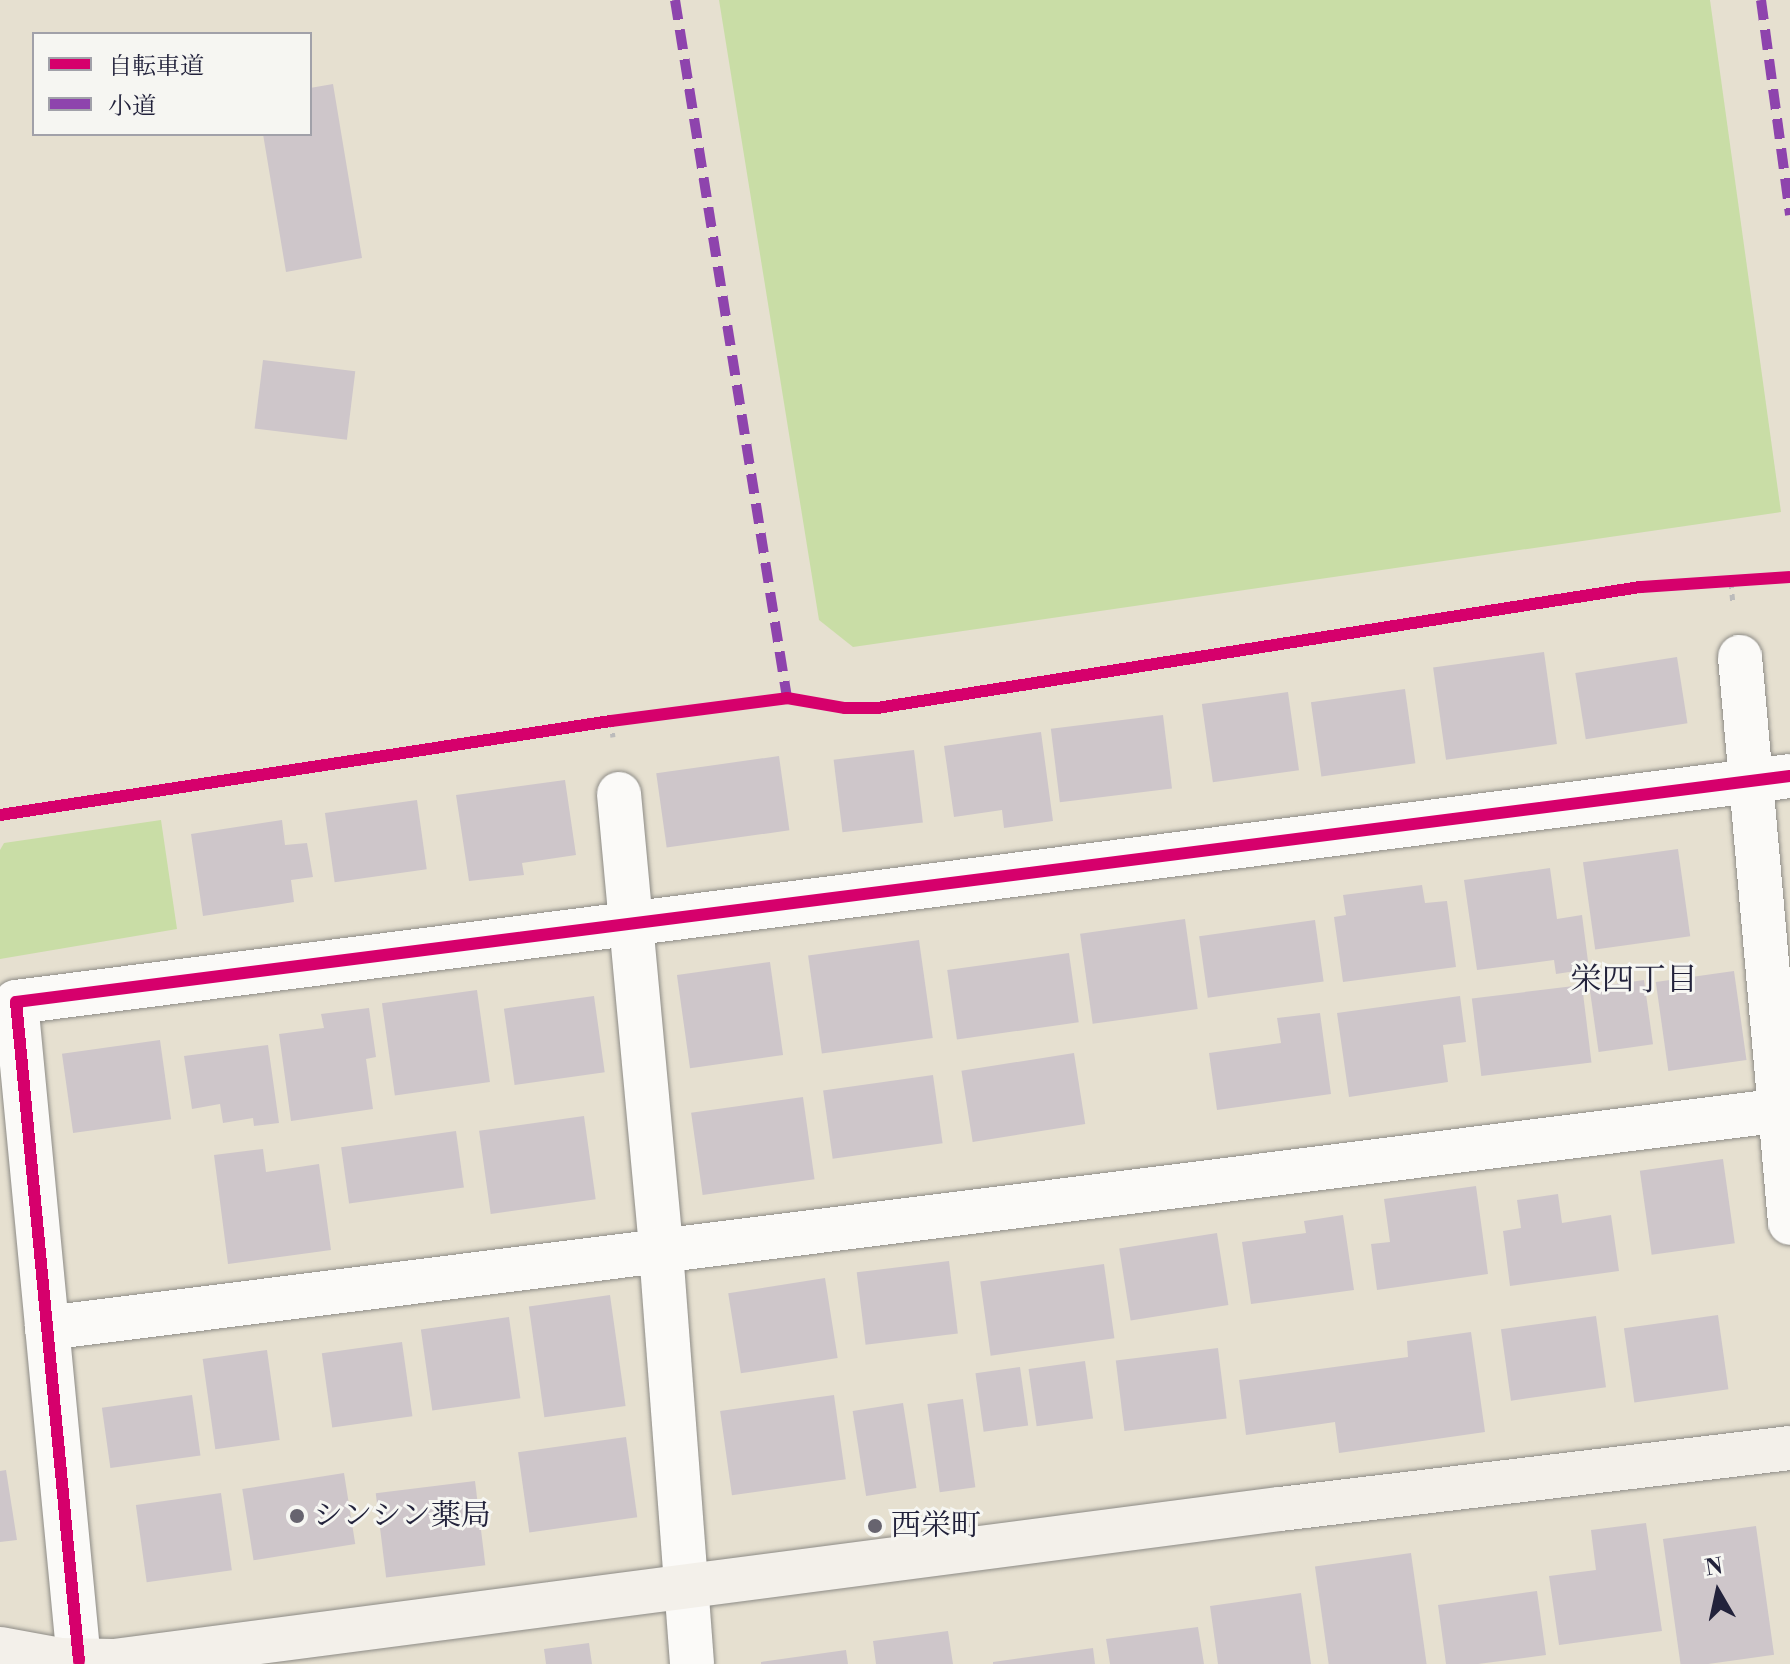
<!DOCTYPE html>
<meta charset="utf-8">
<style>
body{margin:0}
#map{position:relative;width:1790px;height:1664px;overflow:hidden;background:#e6e0d0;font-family:"Libre Bodoni","Noto Serif JP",serif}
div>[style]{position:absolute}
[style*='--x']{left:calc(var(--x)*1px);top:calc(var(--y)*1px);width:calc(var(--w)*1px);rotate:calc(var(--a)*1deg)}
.green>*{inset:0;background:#c9dda6}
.building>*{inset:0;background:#cec6ca;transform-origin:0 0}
.path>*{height:5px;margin-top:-2.5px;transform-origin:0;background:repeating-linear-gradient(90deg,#bcbbbb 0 6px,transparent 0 12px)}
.roads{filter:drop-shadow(0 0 2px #8d8b86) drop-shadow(0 0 2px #8d8b86)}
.street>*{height:44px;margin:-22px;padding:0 22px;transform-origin:22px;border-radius:22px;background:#fbfaf8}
.secondary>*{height:44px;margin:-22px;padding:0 22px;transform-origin:22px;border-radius:22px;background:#f3f0ea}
.quiet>*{height:10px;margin-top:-5px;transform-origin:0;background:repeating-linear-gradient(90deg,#8e44ad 0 20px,transparent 0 30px)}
.cycleway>*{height:12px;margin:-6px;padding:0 6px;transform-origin:6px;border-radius:6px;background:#d6006c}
.dots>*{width:22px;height:22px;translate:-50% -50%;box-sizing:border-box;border:4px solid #f6f6f2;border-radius:50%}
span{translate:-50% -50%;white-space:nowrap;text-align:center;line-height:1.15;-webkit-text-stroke:6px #f6f6f2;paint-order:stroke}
.poi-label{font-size:30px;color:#22223b}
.left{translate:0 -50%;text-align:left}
.neighbourhood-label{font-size:32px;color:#22223b}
.legend{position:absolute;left:32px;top:32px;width:280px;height:104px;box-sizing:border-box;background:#f6f6f2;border:2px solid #a1a1a9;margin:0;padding:10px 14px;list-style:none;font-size:24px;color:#22223b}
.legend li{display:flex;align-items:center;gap:16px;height:40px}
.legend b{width:40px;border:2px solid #a1a1a9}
.north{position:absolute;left:1678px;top:1552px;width:80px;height:80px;-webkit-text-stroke:6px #f6f6f2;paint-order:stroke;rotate:351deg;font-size:22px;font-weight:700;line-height:32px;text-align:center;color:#22223b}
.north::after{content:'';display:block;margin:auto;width:28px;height:36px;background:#22223b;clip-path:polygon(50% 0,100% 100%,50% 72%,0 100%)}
</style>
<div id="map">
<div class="green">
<i style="clip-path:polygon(719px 0,1710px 0,1781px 512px,853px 647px,819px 620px)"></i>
<i style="clip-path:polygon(161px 820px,177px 929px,0 959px,0 850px,4px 843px)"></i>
</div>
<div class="building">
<i style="clip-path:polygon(333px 84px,362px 258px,286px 272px,263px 134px,310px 134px,310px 88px)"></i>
<i style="left:263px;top:360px;width:93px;height:69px;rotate:7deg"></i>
<i style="left:1544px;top:652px;width:93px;height:112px;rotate:82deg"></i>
<i style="left:1677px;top:657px;width:67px;height:103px;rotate:81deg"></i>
<i style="left:1405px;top:689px;width:75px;height:95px;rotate:82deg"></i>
<i style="left:1288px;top:692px;width:79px;height:87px;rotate:82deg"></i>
<i style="left:1163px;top:715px;width:74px;height:113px;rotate:83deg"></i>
<i style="clip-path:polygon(1041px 732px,1053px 821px,1004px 828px,1002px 810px,954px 817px,944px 746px)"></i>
<i style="left:914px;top:750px;width:73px;height:81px;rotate:83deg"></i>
<i style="left:779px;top:756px;width:75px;height:124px;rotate:82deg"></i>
<i style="clip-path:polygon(565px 780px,576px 855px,522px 863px,524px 875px,469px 881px,456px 795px)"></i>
<i style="left:417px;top:800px;width:70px;height:93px;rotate:82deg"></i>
<i style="clip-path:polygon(282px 820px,285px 845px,307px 843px,313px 877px,291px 880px,294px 902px,203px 916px,191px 834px)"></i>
<i style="left:1678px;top:849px;width:88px;height:96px;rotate:82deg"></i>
<i style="clip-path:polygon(1550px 868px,1557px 919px,1582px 915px,1589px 969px,1556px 974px,1554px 960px,1477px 970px,1464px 880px)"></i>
<i style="clip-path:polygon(1422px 885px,1425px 903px,1447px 901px,1456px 967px,1343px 982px,1334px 917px,1346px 915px,1343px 895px)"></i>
<i style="left:1185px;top:919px;width:91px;height:106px;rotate:82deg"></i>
<i style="left:1315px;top:920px;width:62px;height:117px;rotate:82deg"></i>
<i style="left:919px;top:940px;width:99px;height:112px;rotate:82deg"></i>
<i style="left:1069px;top:953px;width:70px;height:123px;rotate:82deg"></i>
<i style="left:770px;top:962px;width:94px;height:94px;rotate:82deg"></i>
<i style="left:1734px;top:971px;width:90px;height:79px;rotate:82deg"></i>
<i style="left:1644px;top:980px;width:65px;height:55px;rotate:82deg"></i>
<i style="left:1582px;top:985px;width:78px;height:111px;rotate:83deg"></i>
<i style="left:477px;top:990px;width:93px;height:96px;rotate:82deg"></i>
<i style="left:594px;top:996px;width:77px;height:91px;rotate:82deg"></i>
<i style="clip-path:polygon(1460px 996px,1466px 1042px,1443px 1045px,1448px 1082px,1349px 1097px,1337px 1013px)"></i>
<i style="clip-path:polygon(369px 1008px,376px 1057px,366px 1059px,373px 1109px,291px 1121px,279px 1034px,324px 1028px,321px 1014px)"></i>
<i style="clip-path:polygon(1320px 1013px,1331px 1094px,1217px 1110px,1209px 1053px,1281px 1043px,1277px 1018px)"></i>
<i style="left:160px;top:1040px;width:80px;height:99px;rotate:82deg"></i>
<i style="clip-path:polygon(268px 1045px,279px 1123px,254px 1126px,253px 1118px,223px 1123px,220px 1104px,192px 1109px,184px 1056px)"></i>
<i style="left:1074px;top:1053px;width:72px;height:114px;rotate:81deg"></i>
<i style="left:933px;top:1075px;width:69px;height:111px;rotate:82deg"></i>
<i style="left:803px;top:1097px;width:83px;height:113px;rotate:82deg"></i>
<i style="left:584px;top:1116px;width:84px;height:106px;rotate:82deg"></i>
<i style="left:456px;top:1131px;width:57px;height:116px;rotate:82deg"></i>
<i style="clip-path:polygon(263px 1149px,266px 1172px,319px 1164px,331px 1250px,228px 1264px,214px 1155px)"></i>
<i style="left:1723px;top:1159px;width:85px;height:84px;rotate:82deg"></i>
<i style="clip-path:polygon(1476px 1186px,1488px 1274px,1377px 1290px,1371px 1244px,1390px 1242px,1384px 1199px)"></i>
<i style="clip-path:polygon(1558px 1194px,1562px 1223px,1611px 1215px,1619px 1271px,1510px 1286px,1503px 1231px,1521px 1228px,1517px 1200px)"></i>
<i style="clip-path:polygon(1343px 1215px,1354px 1290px,1251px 1304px,1242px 1242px,1306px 1233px,1304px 1221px)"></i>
<i style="left:1217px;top:1233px;width:73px;height:99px;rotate:81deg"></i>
<i style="left:949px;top:1261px;width:73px;height:93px;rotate:83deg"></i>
<i style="left:1104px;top:1264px;width:75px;height:125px;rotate:82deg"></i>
<i style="left:825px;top:1278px;width:81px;height:98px;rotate:81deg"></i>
<i style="left:610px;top:1295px;width:112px;height:82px;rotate:82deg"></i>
<i style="left:1718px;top:1315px;width:75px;height:95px;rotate:82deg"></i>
<i style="left:1596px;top:1316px;width:72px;height:96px;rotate:82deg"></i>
<i style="left:509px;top:1317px;width:82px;height:89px;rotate:82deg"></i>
<i style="clip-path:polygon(1471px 1332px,1485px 1432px,1339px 1453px,1335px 1422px,1246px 1435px,1239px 1380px,1408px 1357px,1407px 1341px)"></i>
<i style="left:402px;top:1342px;width:75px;height:81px;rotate:82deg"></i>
<i style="left:1218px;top:1348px;width:71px;height:103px;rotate:83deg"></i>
<i style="left:267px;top:1350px;width:91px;height:65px;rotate:82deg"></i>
<i style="left:1085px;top:1361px;width:58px;height:57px;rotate:82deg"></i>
<i style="left:1020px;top:1367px;width:59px;height:45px;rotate:82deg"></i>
<i style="left:192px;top:1395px;width:61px;height:91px;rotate:82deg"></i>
<i style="left:834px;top:1395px;width:85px;height:115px;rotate:82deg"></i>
<i style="left:963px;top:1399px;width:89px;height:36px;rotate:82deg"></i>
<i style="left:903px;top:1403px;width:86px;height:51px;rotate:81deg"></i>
<i style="left:626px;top:1437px;width:81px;height:109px;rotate:82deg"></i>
<i style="clip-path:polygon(6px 1470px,17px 1540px,0 1542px,0 1471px)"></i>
<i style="left:344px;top:1473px;width:72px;height:103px;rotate:81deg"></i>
<i style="left:475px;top:1481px;width:85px;height:100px;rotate:83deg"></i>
<i style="left:221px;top:1493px;width:78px;height:86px;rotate:82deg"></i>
<i style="clip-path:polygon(1646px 1523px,1662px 1631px,1559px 1645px,1549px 1576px,1596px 1570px,1591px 1530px)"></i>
<i style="left:1756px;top:1526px;width:130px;height:94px;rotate:82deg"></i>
<i style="left:1411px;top:1553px;width:112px;height:97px;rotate:82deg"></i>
<i style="clip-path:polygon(1537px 1591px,1546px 1655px,1478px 1664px,1446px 1664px,1438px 1605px)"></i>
<i style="clip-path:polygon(1301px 1593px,1311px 1664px,1218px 1664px,1210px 1606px)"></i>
<i style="clip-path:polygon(1198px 1627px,1204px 1664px,1110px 1664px,1106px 1639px)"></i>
<i style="clip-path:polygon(948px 1631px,953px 1664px,876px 1664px,873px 1641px)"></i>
<i style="clip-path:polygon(589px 1643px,592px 1664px,546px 1664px,544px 1649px)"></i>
<i style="clip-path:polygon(1093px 1648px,1095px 1664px,993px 1664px,993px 1662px)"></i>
<i style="clip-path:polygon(846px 1650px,848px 1664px,761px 1664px,761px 1662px)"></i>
</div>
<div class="path">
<i style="--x:1731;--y:582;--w:22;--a:85"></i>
<i style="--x:611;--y:721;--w:16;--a:83"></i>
</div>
<div class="roads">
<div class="street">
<i style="--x:1740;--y:657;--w:568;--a:84.95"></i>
<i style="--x:619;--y:794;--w:459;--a:84.7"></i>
<i style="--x:661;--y:1251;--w:414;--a:85.7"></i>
<i style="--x:47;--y:1328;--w:1757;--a:-7.16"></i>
<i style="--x:79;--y:1661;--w:662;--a:-95.46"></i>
<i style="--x:16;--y:1002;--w:1788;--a:-7.26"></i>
</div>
<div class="secondary">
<i style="--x:0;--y:1649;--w:61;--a:10.4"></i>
<i style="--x:60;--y:1660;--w:54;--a:1.1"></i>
<i style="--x:114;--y:1661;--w:1176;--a:-7.43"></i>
<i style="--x:1280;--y:1509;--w:514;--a:-6.82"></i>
</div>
</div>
<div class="quiet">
<i style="--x:675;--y:0;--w:707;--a:80.88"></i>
<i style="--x:1761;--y:0;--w:217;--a:82.3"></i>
</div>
<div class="cycleway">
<i style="--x:0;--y:815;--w:618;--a:-8.75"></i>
<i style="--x:611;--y:721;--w:177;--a:-7.4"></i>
<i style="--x:787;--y:698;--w:59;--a:9.8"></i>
<i style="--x:845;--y:708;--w:32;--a:0"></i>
<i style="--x:877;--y:708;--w:773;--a:-9.01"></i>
<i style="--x:1640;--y:587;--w:150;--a:-3.8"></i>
<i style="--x:79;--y:1661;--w:662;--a:-95.46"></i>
<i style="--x:16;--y:1002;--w:1788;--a:-7.26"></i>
</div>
<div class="dots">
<i style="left:297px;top:1516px;background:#67646f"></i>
<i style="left:875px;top:1526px;background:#67646f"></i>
</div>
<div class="poi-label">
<span class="left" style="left:313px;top:1516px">シンシン薬局</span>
<span class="left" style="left:891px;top:1526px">西栄町</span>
</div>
<div class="neighbourhood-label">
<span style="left:1634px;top:980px">栄四丁目</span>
</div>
<ul class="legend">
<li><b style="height:10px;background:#d6006c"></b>自転車道</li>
<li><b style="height:10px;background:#8e44ad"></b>小道</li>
</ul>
<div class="north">N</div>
</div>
